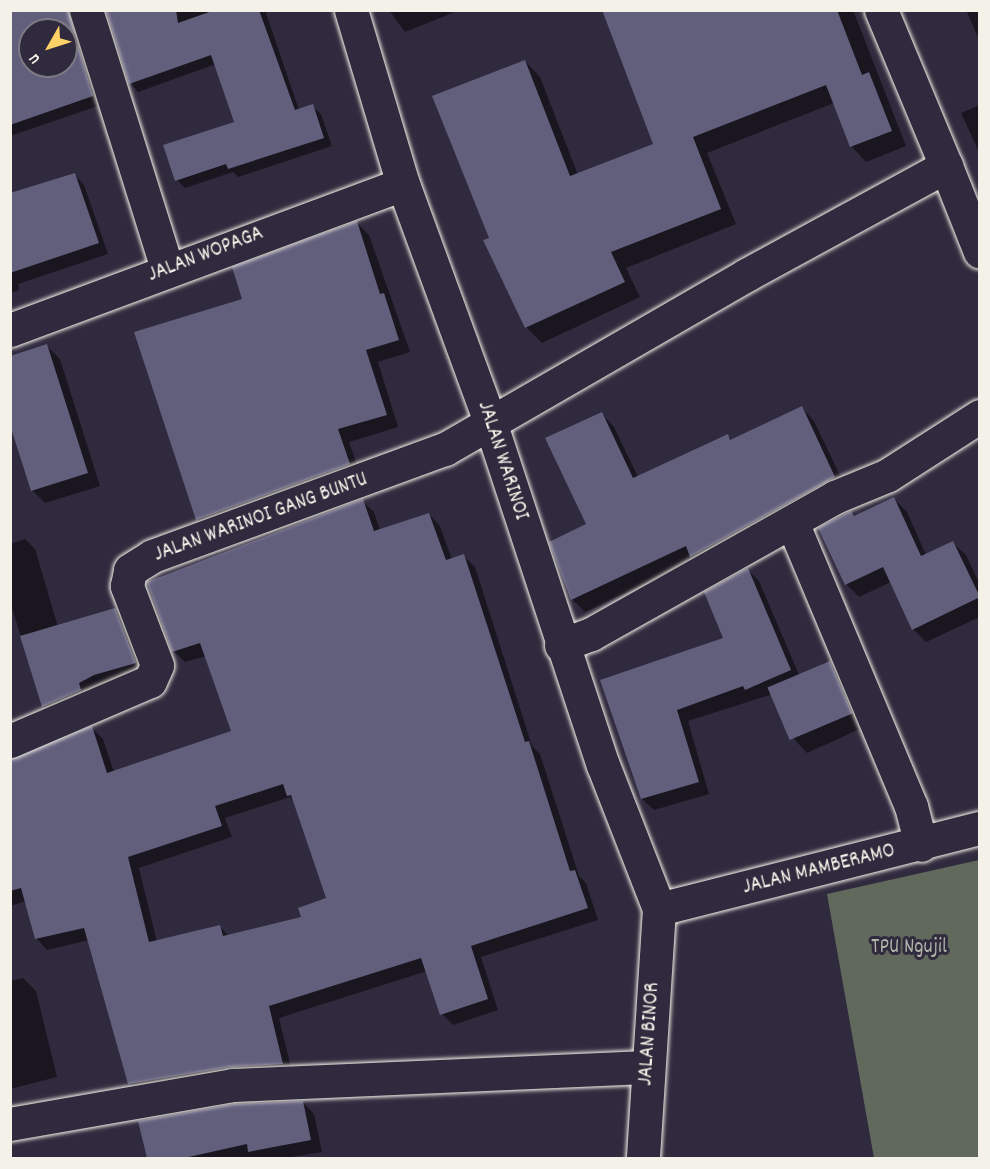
<!DOCTYPE html>
<style>
body{margin:0}
#map{position:relative;width:990px;height:1169px;overflow:hidden;background:#2f2a3d;font-family:Dekko,sans-serif}
div>[style]{position:absolute}
[style*='--x']{left:calc(var(--x)*1px);top:calc(var(--y)*1px);width:calc(var(--w)*1px);rotate:calc(var(--a)*1deg)}
.green>*{inset:0;background:#61695c}
.shadow>*{inset:0;background:#0007}
.building>*{inset:0;background:#625f7d;transform-origin:0 0}
.roads{filter:drop-shadow(0 0 2px #f4f1e8) drop-shadow(0 0 2px #f4f1e8)}
.minor>*{height:33px;margin:-16.5px;padding:0 16.5px;transform-origin:16.5px;border-radius:16.5px;background:#2f2a3d}
span{translate:-50% -50%;white-space:nowrap;text-align:center;line-height:1.15;-webkit-text-stroke:6px #2f2a3d;paint-order:stroke}
.street-label{font-size:21px;color:#f4f1e8}
.park-label{font-size:21px;color:#b2b4a9}
.frame{position:absolute;inset:0;border:12px solid #f4f1e8;pointer-events:none}
.north{position:absolute;left:18px;top:18px;width:60px;height:60px;box-sizing:border-box;background:#2f2a3d;border:2px solid #7e7a81;border-radius:50%;rotate:231deg;font-size:16px;font-weight:700;line-height:24px;text-align:center;color:#f4f1e8}
.north::after{content:'';display:block;margin:auto;width:21px;height:27px;background:#ffd166;clip-path:polygon(50% 0,100% 100%,50% 72%,0 100%)}
</style>
<div id="map">
<div class="green">
<i style="clip-path:polygon(979px 860px,979px 1158px,874px 1158px,827px 894px)"></i>
</div>
<div class="shadow">
<i style="clip-path:polygon(evenodd,10px 10px,79px 10px,101px 105px,10px 136px,10px 10px,30px 30px,66px 30px,66px 66px,30px 66px,30px 30px)"></i>
<i style="clip-path:polygon(107px 10px,265px 10px,299px 110px,312px 106px,321px 114px,332px 146px,238px 177px,233px 172px,185px 188px,177px 180px,236px 123px,216px 64px,138px 92px,130px 83px)"></i>
<i style="clip-path:polygon(389px 10px,460px 10px,405px 32px)"></i>
<i style="clip-path:polygon(603px 10px,853px 10px,906px 146px,866px 162px,851px 146px,834px 103px,707px 153px,736px 224px,626px 268px,640px 297px,542px 343px,526px 327px,491px 239px,525px 61px,540px 77px,578px 175px,655px 145px)"></i>
<i style="clip-path:polygon(966px 10px,980px 10px,980px 42px)"></i>
<i style="clip-path:polygon(980px 105px,980px 154px,961px 113px)"></i>
<i style="clip-path:polygon(74px 174px,84px 185px,108px 254px,18px 284px,19px 290px,10px 293px,10px 194px)"></i>
<i style="clip-path:polygon(357px 223px,369px 235px,410px 352px,378px 362px,398px 427px,349px 442px,361px 476px,209px 532px,197px 519px,244px 300px)"></i>
<i style="clip-path:polygon(47px 346px,60px 359px,100px 486px,45px 503px,32px 490px)"></i>
<i style="clip-path:polygon(802px 408px,814px 421px,847px 490px,585px 612px,572px 599px,588px 525px,602px 414px,614px 427px,638px 477px,727px 436px,732px 440px)"></i>
<i style="clip-path:polygon(894px 499px,907px 512px,926px 555px,953px 543px,966px 555px,980px 585px,980px 617px,926px 642px,913px 629px,891px 582px,859px 597px,846px 584px,851px 512px,856px 517px)"></i>
<i style="clip-path:polygon(evenodd,362px 501px,374px 512px,380px 530px,429px 514px,440px 526px,452px 560px,464px 556px,475px 567px,532px 746px,540px 754px,579px 876px,586px 883px,598px 920px,481px 957px,498px 1010px,453px 1025px,442px 1014px,427px 971px,279px 1018px,293px 1075px,141px 1095px,130px 1083px,89px 940px,47px 950px,36px 938px,26px 901px,10px 906px,10px 763px,92px 728px,103px 739px,114px 772px,233px 732px,206px 656px,185px 662px,173px 651px,362px 501px,290px 797px,295px 803px,328px 899px,303px 918px,229px 936px,220px 927px,157px 942px,139px 868px,232px 837px,225px 818px,290px 797px)"></i>
<i style="clip-path:polygon(25px 539px,35px 549px,58px 627px,115px 610px,125px 620px,145px 673px,53px 716px,43px 706px,10px 602px,10px 544px)"></i>
<i style="clip-path:polygon(747px 569px,759px 581px,800px 677px,830px 663px,843px 676px,864px 727px,807px 753px,795px 740px,773px 694px,688px 721px,709px 794px,654px 810px,642px 799px,602px 681px,725px 638px)"></i>
<i style="clip-path:polygon(23px 978px,36px 991px,57px 1077px,10px 1089px,10px 981px)"></i>
<i style="clip-path:polygon(303px 1102px,314px 1114px,322px 1152px,285px 1158px,149px 1158px,139px 1122px)"></i>
</div>
<div class="building">
<i style="clip-path:polygon(evenodd,10px 10px,68px 10px,93px 96px,10px 125px,10px 10px,30px 30px,66px 30px,66px 66px,30px 66px,30px 30px)"></i>
<i style="clip-path:polygon(106px 10px,176px 10px,178px 23px,215px 10px,259px 10px,295px 110px,313px 104px,324px 138px,228px 169px,226px 164px,175px 181px,163px 145px,234px 122px,211px 55px,129px 84px)"></i>
<i style="clip-path:polygon(602px 10px,837px 10px,862px 75px,869px 72px,892px 131px,850px 147px,826px 85px,693px 137px,721px 209px,611px 252px,625px 282px,525px 328px,483px 240px,489px 238px,432px 96px,525px 60px,570px 176px,653px 144px)"></i>
<i style="clip-path:polygon(75px 173px,99px 243px,10px 273px,10px 193px)"></i>
<i style="clip-path:polygon(357px 221px,380px 294px,384px 293px,399px 340px,366px 350px,387px 415px,338px 429px,350px 464px,196px 520px,134px 332px,242px 299px,232px 267px)"></i>
<i style="clip-path:polygon(47px 344px,88px 473px,31px 491px,10px 425px,10px 356px)"></i>
<i style="clip-path:polygon(802px 406px,835px 477px,690px 557px,686px 546px,571px 600px,549px 542px,586px 524px,545px 438px,602px 412px,633px 478px,728px 434px,730px 440px)"></i>
<i style="clip-path:polygon(894px 497px,921px 556px,953px 541px,980px 597px,912px 630px,883px 567px,845px 585px,818px 528px,851px 511px,854px 516px)"></i>
<i style="clip-path:polygon(evenodd,363px 499px,374px 531px,429px 513px,446px 560px,464px 554px,525px 742px,529px 741px,570px 871px,575px 870px,588px 908px,471px 946px,488px 999px,440px 1015px,421px 958px,269px 1006px,283px 1064px,230px 1067px,128px 1084px,84px 928px,35px 939px,21px 888px,10px 891px,10px 759px,92px 726px,107px 773px,231px 731px,200px 643px,172px 652px,147px 582px,363px 499px,283px 784px,287px 796px,291px 795px,326px 898px,298px 908px,301px 917px,223px 936px,220px 925px,149px 942px,128px 857px,222px 826px,215px 806px,283px 784px)"></i>
<i style="clip-path:polygon(748px 568px,791px 670px,745px 690px,743px 686px,677px 710px,699px 782px,641px 799px,600px 680px,723px 638px,704px 592px)"></i>
<i style="clip-path:polygon(115px 608px,136px 663px,94px 675px,79px 683px,81px 690px,42px 707px,20px 636px)"></i>
<i style="left:830px;top:661px;width:57px;height:68px;rotate:67deg"></i>
<i style="clip-path:polygon(303px 1101px,311px 1140px,248px 1152px,247px 1144px,184px 1158px,147px 1158px,138px 1121px,235px 1104px)"></i>
</div>
<div class="roads">
<div class="minor">
<i style="--x:86;--y:10;--w:271;--a:72.6"></i>
<i style="--x:351;--y:10;--w:182;--a:73.4"></i>
<i style="--x:403;--y:184;--w:257;--a:69.9"></i>
<i style="--x:491;--y:425;--w:358;--a:71.8"></i>
<i style="--x:603;--y:765;--w:155;--a:68.7"></i>
<i style="--x:659;--y:909;--w:250;--a:93.7"></i>
<i style="--x:946;--y:166;--w:92;--a:68.4"></i>
<i style="--x:10;--y:330;--w:419;--a:-20.4"></i>
<i style="--x:792;--y:522;--w:308;--a:67.3"></i>
<i style="--x:911;--y:806;--w:40;--a:75.6"></i>
<i style="--x:561;--y:645;--w:32;--a:-20"></i>
<i style="--x:591;--y:634;--w:280;--a:-29.3"></i>
<i style="--x:835;--y:497;--w:57;--a:-22.5"></i>
<i style="--x:888;--y:475;--w:109;--a:-32.7"></i>
<i style="--x:10;--y:741;--w:152;--a:-23.2"></i>
<i style="--x:150;--y:681;--w:17;--a:-66"></i>
<i style="--x:157;--y:665;--w:85;--a:-110.8"></i>
<i style="--x:127;--y:586;--w:16;--a:-79"></i>
<i style="--x:130;--y:570;--w:26;--a:-32"></i>
<i style="--x:152;--y:556;--w:312;--a:-20.1"></i>
<i style="--x:445;--y:449;--w:348;--a:-30"></i>
<i style="--x:746;--y:275;--w:228;--a:-28.6"></i>
<i style="--x:946;--y:166;--w:169;--a:-112.6"></i>
<i style="--x:659;--y:909;--w:331;--a:-14.2"></i>
<i style="--x:10;--y:1124;--w:226;--a:-9.9"></i>
<i style="--x:233;--y:1085;--w:414;--a:-2.5"></i>
</div>
</div>
<div class="street-label">
<span style="left:206px;top:255px;rotate:-21deg">JALAN WOPAGA</span>
<span style="left:502px;top:461px;rotate:72deg">JALAN WARINOI</span>
<span style="left:261px;top:518px;rotate:-20deg">JALAN WARINOI GANG BUNTU</span>
<span style="left:819px;top:870px;rotate:-14deg">JALAN MAMBERAMO</span>
<span style="left:650px;top:1034px;rotate:-86deg">JALAN BINOR</span>
</div>
<div class="park-label">
<span style="left:909px;top:948px">TPU Ngujil</span>
</div>
<div class="frame"></div>
<div class="north">U</div>
</div>
